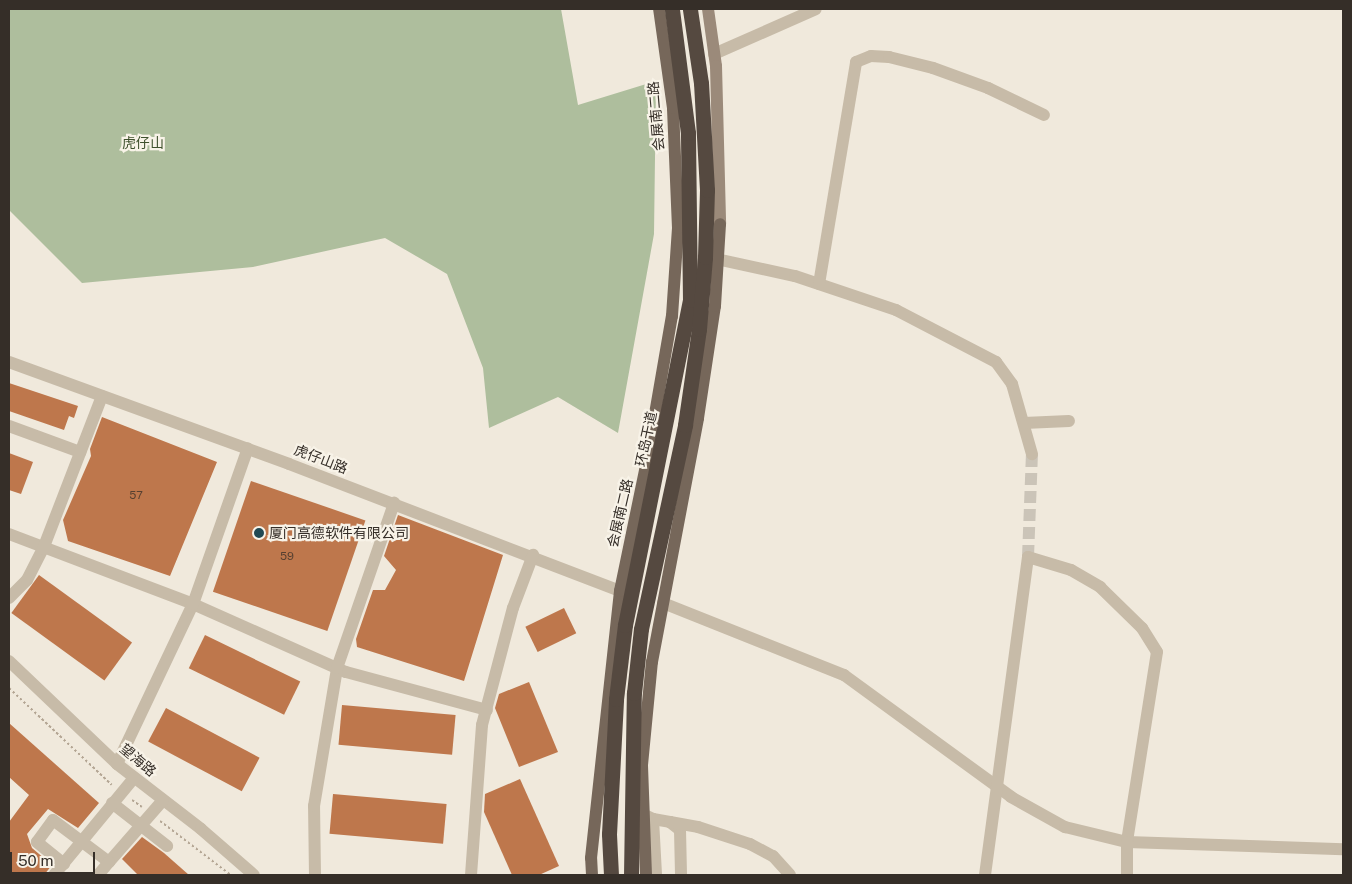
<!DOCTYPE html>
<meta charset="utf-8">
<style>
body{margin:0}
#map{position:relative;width:1352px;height:884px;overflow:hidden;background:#f0e9dc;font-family:"Public Sans","Noto Sans SC",sans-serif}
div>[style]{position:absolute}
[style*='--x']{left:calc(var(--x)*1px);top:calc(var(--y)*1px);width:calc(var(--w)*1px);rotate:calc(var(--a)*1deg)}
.green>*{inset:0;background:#aebe9d}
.building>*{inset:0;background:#be774c;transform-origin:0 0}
.street-tunnel>*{height:12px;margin-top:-6px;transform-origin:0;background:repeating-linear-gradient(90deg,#cbc4b8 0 12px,transparent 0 18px)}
.path>*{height:2px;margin-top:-1px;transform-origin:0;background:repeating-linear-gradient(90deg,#b3a593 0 2.5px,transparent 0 5px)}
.street>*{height:12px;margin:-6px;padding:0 6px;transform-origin:6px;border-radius:6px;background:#c7bba8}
.secondary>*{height:12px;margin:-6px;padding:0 6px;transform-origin:6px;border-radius:6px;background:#9b8a7a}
.primary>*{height:12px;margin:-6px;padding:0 6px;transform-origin:6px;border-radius:6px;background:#76675a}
.highway>*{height:15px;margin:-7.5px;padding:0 7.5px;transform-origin:7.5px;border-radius:7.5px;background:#554940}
.dots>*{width:14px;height:14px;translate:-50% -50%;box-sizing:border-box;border:2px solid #f8f3e8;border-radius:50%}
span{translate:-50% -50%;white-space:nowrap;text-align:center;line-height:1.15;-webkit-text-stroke:4.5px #f8f3e8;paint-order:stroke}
.number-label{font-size:11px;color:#574031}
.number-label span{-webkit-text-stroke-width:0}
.street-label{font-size:14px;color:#352e28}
.park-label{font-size:14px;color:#3f512d}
.poi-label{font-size:14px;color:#352e28}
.left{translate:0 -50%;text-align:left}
.frame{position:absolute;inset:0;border:10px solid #352e28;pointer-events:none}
.scale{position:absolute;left:10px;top:852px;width:85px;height:22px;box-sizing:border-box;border:2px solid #352e28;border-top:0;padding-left:6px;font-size:15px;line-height:18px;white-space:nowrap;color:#352e28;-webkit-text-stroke:4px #f8f3e8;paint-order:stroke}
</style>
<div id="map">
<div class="green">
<i style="clip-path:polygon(9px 9px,561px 9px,578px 105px,656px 81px,654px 234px,618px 433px,558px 397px,489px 428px,483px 368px,447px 274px,385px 238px,253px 267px,82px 283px,9px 210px)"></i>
</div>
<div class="building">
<i style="clip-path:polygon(9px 383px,78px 406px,74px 418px,69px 416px,64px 430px,9px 411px)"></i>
<i style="clip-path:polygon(102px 417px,217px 462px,170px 576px,68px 541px,63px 520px,91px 456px,90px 449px)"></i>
<i style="clip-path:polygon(9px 453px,33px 462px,21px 494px,9px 490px)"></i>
<i style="left:251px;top:481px;width:121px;height:117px;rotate:19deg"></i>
<i style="clip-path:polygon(398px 515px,503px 555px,464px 681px,357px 647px,356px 639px,373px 590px,385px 590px,396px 570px,384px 556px)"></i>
<i style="left:39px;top:575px;width:115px;height:47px;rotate:36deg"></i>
<i style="left:564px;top:608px;width:28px;height:43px;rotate:64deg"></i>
<i style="left:205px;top:635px;width:106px;height:37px;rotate:26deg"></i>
<i style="clip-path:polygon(529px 682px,558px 752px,519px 767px,495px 708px,499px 694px)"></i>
<i style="left:342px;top:705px;width:114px;height:40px;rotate:5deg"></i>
<i style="left:166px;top:708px;width:106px;height:38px;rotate:28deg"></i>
<i style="clip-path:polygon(9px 723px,99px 803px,78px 828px,48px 809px,27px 834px,32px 848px,52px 865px,44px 875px,9px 875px,9px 822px,29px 795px,9px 777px)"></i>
<i style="clip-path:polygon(520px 779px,559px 866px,539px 875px,512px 875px,484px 812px,485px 794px)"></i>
<i style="left:333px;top:794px;width:114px;height:40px;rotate:5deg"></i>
<i style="clip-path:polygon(142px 837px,164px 853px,189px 875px,138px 875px,122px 859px)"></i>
</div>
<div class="street-tunnel">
<i style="--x:1028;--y:557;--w:103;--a:-87.8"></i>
</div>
<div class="path">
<i style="--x:9;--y:688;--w:141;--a:43.3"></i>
<i style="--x:132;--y:800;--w:12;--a:35"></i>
<i style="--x:160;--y:821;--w:89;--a:37.3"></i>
</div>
<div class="street">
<i style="--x:714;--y:54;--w:111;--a:-23.8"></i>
<i style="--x:707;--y:257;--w:90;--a:12.2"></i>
<i style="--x:795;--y:276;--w:107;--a:18.6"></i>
<i style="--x:896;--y:310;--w:113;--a:27.5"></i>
<i style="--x:996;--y:362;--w:27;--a:54"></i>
<i style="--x:1012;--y:384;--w:73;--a:74.1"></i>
<i style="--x:819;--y:284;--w:225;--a:-80.5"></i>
<i style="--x:856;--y:62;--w:16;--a:-22"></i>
<i style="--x:871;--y:56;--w:18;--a:3"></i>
<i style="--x:889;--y:57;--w:45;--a:14"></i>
<i style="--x:933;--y:68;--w:59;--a:20"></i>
<i style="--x:988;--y:88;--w:62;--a:25.7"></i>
<i style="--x:9;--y:362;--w:298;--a:20"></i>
<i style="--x:289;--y:464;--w:355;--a:21"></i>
<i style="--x:1024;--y:423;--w:45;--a:-2.5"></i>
<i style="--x:9;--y:426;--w:76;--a:20.1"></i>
<i style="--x:9;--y:534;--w:197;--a:20.8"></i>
<i style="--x:193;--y:604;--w:167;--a:24"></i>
<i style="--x:346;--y:672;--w:146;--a:15.1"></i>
<i style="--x:9;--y:598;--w:25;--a:-45"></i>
<i style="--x:27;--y:580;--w:35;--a:-63"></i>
<i style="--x:43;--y:549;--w:164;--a:-68.9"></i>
<i style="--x:663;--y:603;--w:195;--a:21.7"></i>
<i style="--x:844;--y:675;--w:207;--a:36.1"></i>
<i style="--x:1011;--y:797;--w:62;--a:29.1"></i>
<i style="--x:1065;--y:827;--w:64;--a:13.6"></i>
<i style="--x:1127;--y:842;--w:216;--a:1.9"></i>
<i style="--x:9;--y:661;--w:149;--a:43.6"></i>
<i style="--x:117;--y:764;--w:106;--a:37.7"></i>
<i style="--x:201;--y:829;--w:70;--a:41"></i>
<i style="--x:117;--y:764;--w:177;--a:-64.6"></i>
<i style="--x:193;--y:604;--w:165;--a:-70.6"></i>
<i style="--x:112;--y:803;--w:70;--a:38"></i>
<i style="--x:647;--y:816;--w:7;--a:27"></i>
<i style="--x:653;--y:819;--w:56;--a:86.9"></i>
<i style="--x:653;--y:819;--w:17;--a:10"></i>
<i style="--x:670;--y:822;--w:13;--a:39"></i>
<i style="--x:680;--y:830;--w:45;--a:88.7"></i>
<i style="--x:670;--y:822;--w:28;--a:10"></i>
<i style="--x:698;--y:827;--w:55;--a:18.1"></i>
<i style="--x:750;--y:844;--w:26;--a:28"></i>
<i style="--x:773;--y:856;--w:25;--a:48"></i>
<i style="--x:109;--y:862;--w:82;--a:-48.9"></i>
<i style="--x:64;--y:864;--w:35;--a:-141"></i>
<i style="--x:37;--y:842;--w:27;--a:-54"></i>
<i style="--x:53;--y:820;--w:70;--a:36.9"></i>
<i style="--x:109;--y:862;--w:17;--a:130"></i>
<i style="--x:54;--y:875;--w:126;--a:-50.5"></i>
<i style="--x:315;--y:875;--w:69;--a:-90.8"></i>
<i style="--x:314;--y:806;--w:140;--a:-80.5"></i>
<i style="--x:337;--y:668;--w:175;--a:-70.9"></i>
<i style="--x:471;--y:875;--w:150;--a:-85.8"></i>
<i style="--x:482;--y:725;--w:121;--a:-75.2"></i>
<i style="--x:513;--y:608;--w:57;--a:-69.3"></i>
<i style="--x:985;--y:875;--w:321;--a:-82.3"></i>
<i style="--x:1028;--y:557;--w:45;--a:16.8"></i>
<i style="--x:1071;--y:570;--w:34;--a:30"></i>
<i style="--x:1100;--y:587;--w:59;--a:44.3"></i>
<i style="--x:1142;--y:628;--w:28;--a:58"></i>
<i style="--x:1157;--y:652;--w:192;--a:99"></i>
<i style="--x:1127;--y:842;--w:33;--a:90"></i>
</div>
<div class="secondary">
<i style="--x:708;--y:9;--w:58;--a:82"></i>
<i style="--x:716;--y:66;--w:158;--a:88.5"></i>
</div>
<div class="primary">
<i style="--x:592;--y:875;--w:17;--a:-93"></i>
<i style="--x:591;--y:858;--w:269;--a:-83.8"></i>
<i style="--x:620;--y:591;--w:128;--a:-78.3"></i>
<i style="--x:646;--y:466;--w:152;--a:-80.2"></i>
<i style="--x:672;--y:316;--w:88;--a:-86.1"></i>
<i style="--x:678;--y:228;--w:120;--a:-92.4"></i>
<i style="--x:673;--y:108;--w:100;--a:-98"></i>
<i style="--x:646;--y:875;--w:110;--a:-92.1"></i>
<i style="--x:642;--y:765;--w:103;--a:-84.5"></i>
<i style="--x:652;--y:662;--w:248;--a:-79.3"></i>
<i style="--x:698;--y:418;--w:113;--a:-81.4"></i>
<i style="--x:715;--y:306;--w:82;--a:-86.5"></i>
</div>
<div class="highway">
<i style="--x:611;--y:875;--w:41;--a:-92.8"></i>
<i style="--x:609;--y:834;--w:135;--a:-87"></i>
<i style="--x:616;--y:699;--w:75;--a:-83.1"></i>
<i style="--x:625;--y:625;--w:331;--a:-78.7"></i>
<i style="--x:690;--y:300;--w:167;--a:-90.7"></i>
<i style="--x:688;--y:133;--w:125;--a:-97.4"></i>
<i style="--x:631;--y:875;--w:182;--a:-89.1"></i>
<i style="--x:634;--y:693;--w:64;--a:-83.8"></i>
<i style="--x:641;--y:629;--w:209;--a:-77.8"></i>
<i style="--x:685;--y:425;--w:97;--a:-81.7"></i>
<i style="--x:699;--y:329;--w:72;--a:-85.2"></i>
<i style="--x:705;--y:257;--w:67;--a:-88.3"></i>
<i style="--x:707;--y:190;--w:107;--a:-93.2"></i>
<i style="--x:701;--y:83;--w:75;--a:-98.5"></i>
</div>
<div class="dots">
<i style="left:259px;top:533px;background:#204953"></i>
</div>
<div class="number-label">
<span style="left:136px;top:495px">57</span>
<span style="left:287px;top:556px">59</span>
</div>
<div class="street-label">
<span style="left:656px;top:116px;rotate:-95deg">会展南二路</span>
<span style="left:646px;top:439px;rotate:-78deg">环岛干道</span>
<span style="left:321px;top:459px;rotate:21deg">虎仔山路</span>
<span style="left:620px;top:513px;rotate:-77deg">会展南二路</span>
<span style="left:138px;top:760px;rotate:40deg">望海路</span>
</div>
<div class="park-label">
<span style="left:143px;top:143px">虎仔山</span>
</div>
<div class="poi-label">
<span class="left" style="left:269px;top:533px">厦门高德软件有限公司</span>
</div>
<div class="frame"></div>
<div class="scale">50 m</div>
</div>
